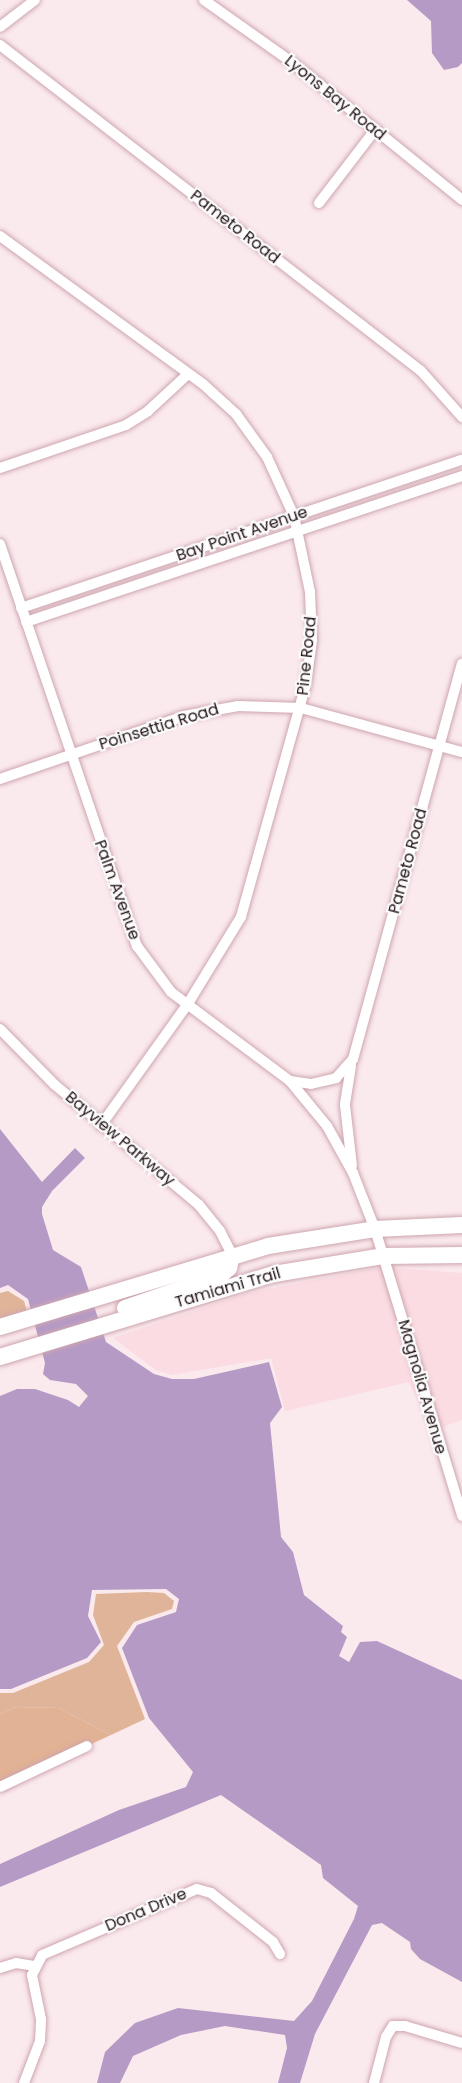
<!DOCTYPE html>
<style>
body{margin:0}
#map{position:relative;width:462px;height:2083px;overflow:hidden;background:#fae9ed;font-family:Poppins,sans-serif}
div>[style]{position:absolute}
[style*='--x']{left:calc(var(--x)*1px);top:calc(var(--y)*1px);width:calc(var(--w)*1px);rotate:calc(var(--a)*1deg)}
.built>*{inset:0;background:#fbdce3}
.green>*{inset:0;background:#dfb499}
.forest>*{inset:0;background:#e2b294}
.water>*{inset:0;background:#b59ac6}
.roads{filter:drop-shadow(0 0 2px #cea6af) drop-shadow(0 0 2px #cea6af)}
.street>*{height:10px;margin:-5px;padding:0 5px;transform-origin:5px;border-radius:5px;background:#fff}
.primary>*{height:16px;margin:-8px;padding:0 8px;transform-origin:8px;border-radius:8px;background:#fff}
span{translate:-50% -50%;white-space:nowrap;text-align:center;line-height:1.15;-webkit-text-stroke:4.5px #fbfbfb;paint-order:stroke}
.street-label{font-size:16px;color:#241519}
</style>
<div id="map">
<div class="built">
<i style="clip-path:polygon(380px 1267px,462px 1273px,462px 1420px,432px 1431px,409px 1382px,285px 1411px,271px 1358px,172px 1375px,156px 1370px,113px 1338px,248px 1293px)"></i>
</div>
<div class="green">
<i style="clip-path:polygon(8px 1291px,24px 1301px,27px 1312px,0 1320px,0 1293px)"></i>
<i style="clip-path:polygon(147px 1592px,164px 1593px,174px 1601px,172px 1609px,134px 1622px,117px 1646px,145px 1719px,111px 1735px,58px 1708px,16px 1707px,0 1714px,0 1693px,13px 1693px,89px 1662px,104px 1645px,93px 1615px,96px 1594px)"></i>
</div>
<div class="forest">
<i style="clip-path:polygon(16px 1707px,58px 1708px,111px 1735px,0 1786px,0 1714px)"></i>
</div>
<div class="water">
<i style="clip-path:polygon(407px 0,462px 0,462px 63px,458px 67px,444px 70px,432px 53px,431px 21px)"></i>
<i style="clip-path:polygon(0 1129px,42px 1182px,75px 1148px,85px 1158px,52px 1191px,42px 1207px,42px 1214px,53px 1250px,81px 1267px,106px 1342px,154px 1374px,172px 1379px,194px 1379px,269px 1362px,282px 1407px,270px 1423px,281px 1537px,293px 1552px,304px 1595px,343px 1626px,341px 1632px,347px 1637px,339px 1656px,349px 1662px,360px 1642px,377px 1641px,462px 1680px,462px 1982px,420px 1959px,411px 1949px,410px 1942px,382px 1923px,372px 1925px,315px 2034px,300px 2083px,278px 2083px,287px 2048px,285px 2035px,225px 2026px,181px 2035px,133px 2056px,120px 2083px,97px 2083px,105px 2052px,135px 2023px,178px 2008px,294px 2021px,312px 2001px,354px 1919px,358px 1906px,323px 1878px,321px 1865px,221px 1795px,0 1887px,0 1864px,119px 1810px,186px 1787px,193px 1772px,149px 1718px,122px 1648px,137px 1625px,176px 1612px,179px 1599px,166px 1589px,92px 1590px,88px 1616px,101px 1642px,87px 1658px,11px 1689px,0 1689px,0 1396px,17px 1389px,35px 1389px,68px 1400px,79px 1407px,88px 1396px,76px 1384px,50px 1380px,43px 1374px,45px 1363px,28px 1299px,8px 1285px,0 1288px)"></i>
</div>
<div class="roads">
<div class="street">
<i style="--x:204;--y:0;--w:109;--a:35.3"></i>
<i style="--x:293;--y:63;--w:218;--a:39"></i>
<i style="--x:0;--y:27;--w:44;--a:-37.6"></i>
<i style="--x:0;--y:45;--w:532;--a:37.75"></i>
<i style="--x:421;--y:371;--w:62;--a:48.3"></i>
<i style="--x:319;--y:203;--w:92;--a:-52.5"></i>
<i style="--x:0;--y:236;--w:251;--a:36.1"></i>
<i style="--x:203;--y:384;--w:45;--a:42.3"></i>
<i style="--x:236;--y:414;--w:53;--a:54.2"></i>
<i style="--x:267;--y:457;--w:65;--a:65.4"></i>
<i style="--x:294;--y:516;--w:78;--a:78.1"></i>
<i style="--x:310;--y:592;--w:48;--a:87.6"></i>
<i style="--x:312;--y:640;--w:44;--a:97.8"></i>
<i style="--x:306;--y:684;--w:242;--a:105.6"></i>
<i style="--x:241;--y:917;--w:103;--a:121.5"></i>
<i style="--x:187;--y:1005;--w:148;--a:125.6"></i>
<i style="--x:0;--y:468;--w:133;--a:-18.8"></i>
<i style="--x:126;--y:425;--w:26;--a:-32"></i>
<i style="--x:148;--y:411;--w:54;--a:-42.8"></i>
<i style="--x:0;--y:544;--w:425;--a:71.2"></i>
<i style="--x:137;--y:946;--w:57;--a:53.5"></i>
<i style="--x:171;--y:992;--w:149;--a:36.8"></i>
<i style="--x:290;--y:1081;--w:58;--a:50.6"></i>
<i style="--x:327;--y:1126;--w:54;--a:61"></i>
<i style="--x:353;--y:1173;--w:60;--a:68.6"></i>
<i style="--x:375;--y:1229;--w:300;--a:73.1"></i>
<i style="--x:21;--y:608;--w:465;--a:-18.6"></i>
<i style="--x:26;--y:622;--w:460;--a:-18.5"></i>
<i style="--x:0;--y:779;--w:194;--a:-18.9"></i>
<i style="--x:184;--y:716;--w:55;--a:-10.5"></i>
<i style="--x:238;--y:706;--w:63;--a:1.8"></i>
<i style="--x:301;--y:708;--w:167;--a:15.3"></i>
<i style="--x:0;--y:1029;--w:78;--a:45.5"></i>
<i style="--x:55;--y:1085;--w:187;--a:39.8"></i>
<i style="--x:199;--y:1205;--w:33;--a:51"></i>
<i style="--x:220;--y:1231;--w:27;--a:63"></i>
<i style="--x:351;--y:1066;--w:39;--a:99"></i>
<i style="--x:345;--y:1105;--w:61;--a:83.5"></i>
<i style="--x:290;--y:1081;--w:21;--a:8"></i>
<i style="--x:311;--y:1084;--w:26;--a:-13"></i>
<i style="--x:336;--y:1078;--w:25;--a:-48"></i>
<i style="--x:353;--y:1059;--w:410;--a:-74.6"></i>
<i style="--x:0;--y:1787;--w:96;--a:-25.2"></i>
<i style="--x:0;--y:1968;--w:17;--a:-17"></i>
<i style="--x:16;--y:1963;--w:18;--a:9"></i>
<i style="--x:24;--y:2083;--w:45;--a:-69.1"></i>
<i style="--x:40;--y:2041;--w:22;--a:-87"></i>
<i style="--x:41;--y:2019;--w:45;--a:-101.6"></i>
<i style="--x:32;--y:1975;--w:22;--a:-63"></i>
<i style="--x:42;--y:1955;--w:168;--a:-23.1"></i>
<i style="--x:197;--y:1889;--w:15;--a:16"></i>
<i style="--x:211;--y:1893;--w:79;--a:38.3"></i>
<i style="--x:273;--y:1942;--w:14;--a:60"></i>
<i style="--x:374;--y:2083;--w:48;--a:-75.4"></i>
<i style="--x:386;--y:2037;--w:13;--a:-58"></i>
<i style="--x:393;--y:2026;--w:12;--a:0"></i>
<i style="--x:405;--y:2026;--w:59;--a:16.6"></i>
</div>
<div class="primary">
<i style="--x:125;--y:1308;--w:102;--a:-19"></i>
<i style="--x:221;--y:1275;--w:11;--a:-41"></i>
<i style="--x:229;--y:1268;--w:13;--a:-77"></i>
<i style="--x:0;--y:1327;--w:280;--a:-16.8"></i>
<i style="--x:268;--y:1246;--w:108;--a:-9"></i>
<i style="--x:375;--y:1229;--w:87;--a:-2.6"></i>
<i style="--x:0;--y:1357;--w:286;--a:-16.9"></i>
<i style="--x:274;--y:1274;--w:110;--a:-9.4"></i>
<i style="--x:383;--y:1256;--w:79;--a:-0.7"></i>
</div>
</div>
<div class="street-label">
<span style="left:335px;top:98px;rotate:39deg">Lyons Bay Road</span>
<span style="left:235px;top:227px;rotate:38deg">Pameto Road</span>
<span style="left:242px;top:534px;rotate:-19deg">Bay Point Avenue</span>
<span style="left:307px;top:656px;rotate:-84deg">Pine Road</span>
<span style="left:159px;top:727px;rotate:-17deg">Poinsettia Road</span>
<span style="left:408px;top:861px;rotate:-75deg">Pameto Road</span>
<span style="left:117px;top:890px;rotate:70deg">Palm Avenue</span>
<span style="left:120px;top:1139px;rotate:40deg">Bayview Parkway</span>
<span style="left:228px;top:1288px;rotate:-16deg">Tamiami Trail</span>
<span style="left:422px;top:1387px;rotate:74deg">Magnolia Avenue</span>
<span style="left:146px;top:1910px;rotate:-23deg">Dona Drive</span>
</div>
</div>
